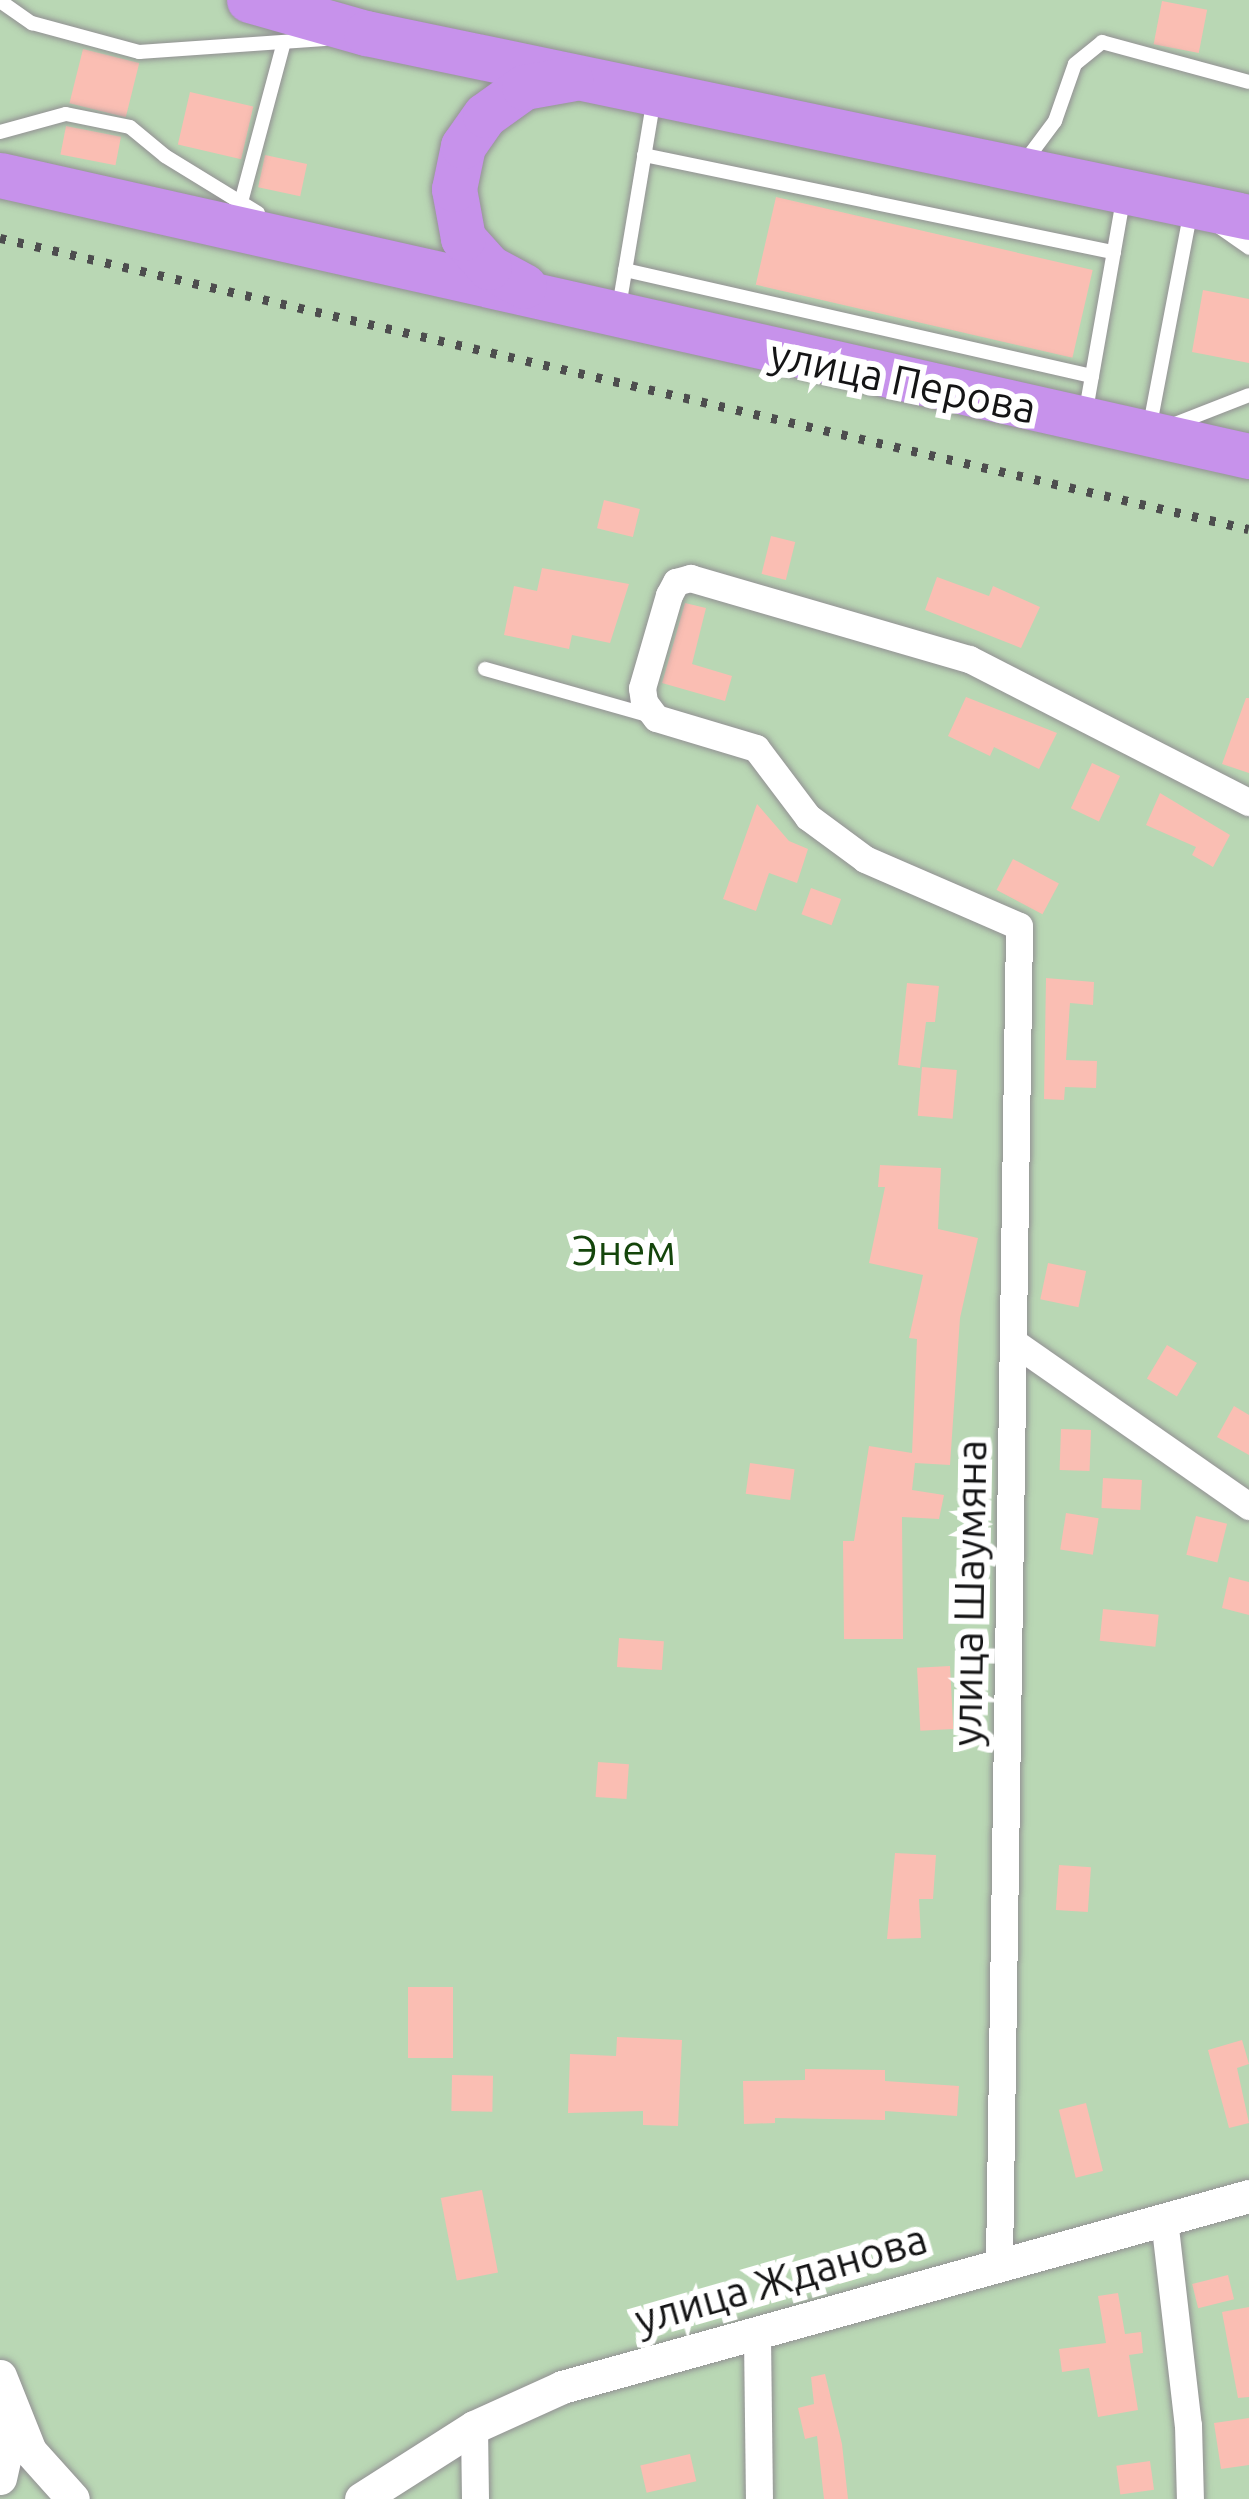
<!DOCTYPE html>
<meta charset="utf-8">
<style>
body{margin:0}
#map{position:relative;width:1249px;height:2499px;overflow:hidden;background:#f9f7fa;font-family:Ubuntu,sans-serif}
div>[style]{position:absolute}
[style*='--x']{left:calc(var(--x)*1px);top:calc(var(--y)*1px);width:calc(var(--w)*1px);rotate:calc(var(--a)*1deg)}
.green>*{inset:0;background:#b9d7b4;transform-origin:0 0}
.building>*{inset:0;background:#fabeb3;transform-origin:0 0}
.roads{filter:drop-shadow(0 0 3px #929093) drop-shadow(0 0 3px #929093)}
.service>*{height:14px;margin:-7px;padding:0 7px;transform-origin:7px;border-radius:7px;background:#fff}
.minor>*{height:27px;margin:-13.5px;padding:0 13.5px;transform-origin:13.5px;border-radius:13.5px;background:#fff}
.tertiary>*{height:33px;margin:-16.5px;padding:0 16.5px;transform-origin:16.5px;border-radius:16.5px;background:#fff}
.trunk>*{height:45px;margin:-22.5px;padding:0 22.5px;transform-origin:22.5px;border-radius:22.5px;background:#c792eb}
.rail>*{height:9px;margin-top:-4.5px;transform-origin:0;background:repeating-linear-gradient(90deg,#4d4d4e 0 6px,transparent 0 18px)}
span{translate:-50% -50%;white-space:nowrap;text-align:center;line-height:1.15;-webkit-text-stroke:12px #fff;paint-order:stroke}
.street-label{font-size:42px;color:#141415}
.park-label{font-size:42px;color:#14450b}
</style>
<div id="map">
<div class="green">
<i style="left:0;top:0;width:1249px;height:2499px"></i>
</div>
<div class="building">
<i style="left:1162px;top:1px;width:46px;height:44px;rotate:11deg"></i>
<i style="left:83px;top:49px;width:58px;height:56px;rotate:14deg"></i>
<i style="left:190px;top:92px;width:65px;height:54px;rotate:13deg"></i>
<i style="left:66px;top:126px;width:56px;height:29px;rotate:11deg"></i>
<i style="left:265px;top:155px;width:43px;height:33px;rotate:12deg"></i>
<i style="left:776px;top:197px;width:325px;height:90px;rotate:13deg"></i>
<i style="clip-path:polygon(1203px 290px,1249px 299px,1249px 363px,1192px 352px)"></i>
<i style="left:604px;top:500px;width:37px;height:29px;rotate:14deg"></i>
<i style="left:771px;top:536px;width:25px;height:39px;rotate:14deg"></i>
<i style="clip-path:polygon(542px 568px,629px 584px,610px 643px,572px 635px,569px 649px,504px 635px,514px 586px,537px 591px)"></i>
<i style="clip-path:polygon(937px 577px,989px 596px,993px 586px,1040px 607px,1021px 648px,925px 610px)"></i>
<i style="clip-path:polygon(685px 603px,706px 608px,692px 664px,732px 676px,725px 701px,662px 683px)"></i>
<i style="clip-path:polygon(966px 697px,1057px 733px,1039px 769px,994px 747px,990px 756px,948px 736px)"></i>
<i style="clip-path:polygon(1246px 698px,1249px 698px,1249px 773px,1222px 764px)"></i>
<i style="left:1092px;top:763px;width:31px;height:50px;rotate:25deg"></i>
<i style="clip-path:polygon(1160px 793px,1230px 835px,1213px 867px,1192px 855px,1196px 847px,1146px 825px)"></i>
<i style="clip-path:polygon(757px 804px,789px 841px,808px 849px,797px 883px,769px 873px,756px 911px,723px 899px)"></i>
<i style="left:1013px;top:859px;width:52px;height:35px;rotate:28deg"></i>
<i style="left:811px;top:888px;width:32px;height:28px;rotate:20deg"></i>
<i style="clip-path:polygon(1046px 978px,1094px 982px,1093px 1005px,1070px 1003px,1066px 1060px,1097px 1061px,1096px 1088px,1065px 1087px,1064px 1100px,1044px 1099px)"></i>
<i style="clip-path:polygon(907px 983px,939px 986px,935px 1022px,926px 1022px,920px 1068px,898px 1065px)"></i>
<i style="left:922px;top:1067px;width:35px;height:49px;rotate:5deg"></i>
<i style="clip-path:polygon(880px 1165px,941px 1168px,938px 1229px,978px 1238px,960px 1318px,950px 1465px,915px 1463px,912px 1490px,944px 1495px,939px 1519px,902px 1517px,903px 1639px,844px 1639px,843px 1541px,854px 1541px,869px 1446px,912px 1453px,917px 1339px,909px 1338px,923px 1275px,869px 1263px,885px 1187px,878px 1187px)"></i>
<i style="left:1048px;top:1263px;width:39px;height:37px;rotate:12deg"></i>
<i style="left:1167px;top:1345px;width:35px;height:39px;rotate:31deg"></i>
<i style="clip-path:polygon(1234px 1406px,1249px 1415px,1249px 1455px,1217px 1437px)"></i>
<i style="left:1061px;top:1429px;width:30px;height:41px;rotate:2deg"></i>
<i style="left:750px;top:1463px;width:45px;height:31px;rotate:8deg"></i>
<i style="left:1103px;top:1478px;width:39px;height:30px;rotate:3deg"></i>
<i style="left:1066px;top:1513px;width:33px;height:37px;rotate:9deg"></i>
<i style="left:1196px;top:1516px;width:32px;height:40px;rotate:14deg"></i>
<i style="clip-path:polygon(1229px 1577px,1249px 1582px,1249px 1615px,1222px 1608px)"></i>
<i style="left:1103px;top:1609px;width:56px;height:32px;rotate:6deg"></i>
<i style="left:619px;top:1638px;width:45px;height:29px;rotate:4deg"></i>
<i style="left:950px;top:1666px;width:63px;height:33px;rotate:87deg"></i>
<i style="left:598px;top:1762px;width:31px;height:35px;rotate:4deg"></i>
<i style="clip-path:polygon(895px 1853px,936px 1855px,933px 1899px,919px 1899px,921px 1938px,887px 1939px)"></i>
<i style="left:1059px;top:1865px;width:32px;height:45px;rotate:4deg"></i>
<i style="left:408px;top:1987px;width:45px;height:71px"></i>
<i style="clip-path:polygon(617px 2037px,682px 2040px,678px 2126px,643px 2125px,643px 2111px,568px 2113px,570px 2054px,616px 2056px)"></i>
<i style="clip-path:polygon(1242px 2040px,1249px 2064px,1237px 2068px,1249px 2123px,1229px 2128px,1208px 2050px)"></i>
<i style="clip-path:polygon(805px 2069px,885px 2070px,885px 2081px,959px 2086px,957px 2116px,885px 2111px,885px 2120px,775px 2118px,775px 2123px,744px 2124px,743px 2081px,805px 2080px)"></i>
<i style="left:452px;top:2075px;width:41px;height:36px;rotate:1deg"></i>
<i style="left:1086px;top:2103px;width:70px;height:28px;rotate:76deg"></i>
<i style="left:482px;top:2190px;width:84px;height:42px;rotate:79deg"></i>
<i style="left:846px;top:2255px;width:26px;height:55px;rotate:77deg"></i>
<i style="left:1228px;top:2275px;width:25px;height:37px;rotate:76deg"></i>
<i style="clip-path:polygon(1118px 2293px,1125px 2334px,1141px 2332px,1143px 2353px,1129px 2355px,1138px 2410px,1098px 2417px,1089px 2368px,1062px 2372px,1059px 2349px,1106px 2343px,1098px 2296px)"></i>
<i style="clip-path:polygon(1249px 2307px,1249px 2397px,1238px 2398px,1222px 2312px)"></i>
<i style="clip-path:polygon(825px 2374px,842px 2444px,848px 2499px,824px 2499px,817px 2436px,805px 2439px,798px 2408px,814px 2404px,811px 2377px)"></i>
<i style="clip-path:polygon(1249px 2418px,1249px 2465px,1221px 2469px,1214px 2423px)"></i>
<i style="left:690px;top:2454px;width:28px;height:51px;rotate:77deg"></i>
<i style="left:1150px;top:2461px;width:29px;height:34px;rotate:82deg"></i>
</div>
<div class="roads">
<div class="service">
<i style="--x:0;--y:1;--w:39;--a:35"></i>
<i style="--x:32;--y:23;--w:111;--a:15.2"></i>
<i style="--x:139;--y:52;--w:186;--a:-4"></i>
<i style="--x:0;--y:132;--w:68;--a:-15.3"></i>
<i style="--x:66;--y:114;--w:65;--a:11.5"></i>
<i style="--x:130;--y:127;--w:45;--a:39.6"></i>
<i style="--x:165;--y:156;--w:109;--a:31.5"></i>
<i style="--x:644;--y:155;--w:480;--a:11.7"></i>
<i style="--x:1023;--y:164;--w:54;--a:-53.3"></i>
<i style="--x:1055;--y:121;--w:60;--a:-70.7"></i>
<i style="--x:1075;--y:64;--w:35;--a:-39"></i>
<i style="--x:1102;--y:42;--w:152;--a:15.2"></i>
<i style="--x:240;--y:206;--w:167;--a:-75"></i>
<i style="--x:1218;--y:226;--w:38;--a:35"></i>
<i style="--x:625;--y:270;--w:479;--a:12.8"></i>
<i style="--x:619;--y:307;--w:212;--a:-80.5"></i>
<i style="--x:1086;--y:410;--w:218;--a:-80"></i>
<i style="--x:1175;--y:424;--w:79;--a:-21.4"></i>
<i style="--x:1149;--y:430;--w:224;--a:-79.2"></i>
<i style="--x:485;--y:669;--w:173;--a:15.8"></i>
</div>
<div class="minor">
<i style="--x:1015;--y:1343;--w:285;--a:34.9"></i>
<i style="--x:1164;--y:2219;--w:207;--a:83.4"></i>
<i style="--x:1188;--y:2425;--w:74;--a:88.5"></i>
<i style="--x:999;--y:2262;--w:1336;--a:-89.14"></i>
<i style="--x:1019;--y:926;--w:168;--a:-156.5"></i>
<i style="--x:865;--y:859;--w:71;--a:-143.6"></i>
<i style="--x:808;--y:817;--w:86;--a:-127"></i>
<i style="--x:756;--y:748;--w:104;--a:-163.3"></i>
<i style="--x:656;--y:718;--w:20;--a:-127"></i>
<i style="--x:644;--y:702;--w:14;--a:-98"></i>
<i style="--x:642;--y:688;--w:97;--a:-73.8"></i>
<i style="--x:669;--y:595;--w:15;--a:-62"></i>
<i style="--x:676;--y:582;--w:15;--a:-16"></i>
<i style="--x:690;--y:578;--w:291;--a:16.2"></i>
<i style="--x:969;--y:659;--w:314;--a:27.1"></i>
<i style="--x:757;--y:2337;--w:162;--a:89.3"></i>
<i style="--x:474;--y:2427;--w:72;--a:89.2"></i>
</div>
<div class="tertiary">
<i style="--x:0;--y:2376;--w:81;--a:68.2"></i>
<i style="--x:30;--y:2451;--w:64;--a:48.1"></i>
<i style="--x:0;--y:2478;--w:64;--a:-77.3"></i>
<i style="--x:361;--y:2499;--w:134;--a:-32.5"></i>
<i style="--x:474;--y:2427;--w:97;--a:-24.4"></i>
<i style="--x:562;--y:2387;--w:713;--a:-15.54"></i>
</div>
<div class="trunk">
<i style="--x:249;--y:0;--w:122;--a:15.8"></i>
<i style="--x:366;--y:33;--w:902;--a:11.77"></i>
<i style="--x:0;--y:175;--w:1280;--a:12.68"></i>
<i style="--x:524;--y:286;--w:40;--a:-152"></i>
<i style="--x:489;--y:267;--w:39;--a:-132"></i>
<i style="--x:463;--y:238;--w:50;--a:-100.4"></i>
<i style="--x:454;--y:189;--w:44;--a:-78.2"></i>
<i style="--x:463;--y:146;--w:38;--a:-55"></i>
<i style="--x:485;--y:115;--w:48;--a:-35.7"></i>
<i style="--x:524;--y:87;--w:47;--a:-9.9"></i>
</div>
</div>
<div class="rail">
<i style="--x:0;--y:238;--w:1282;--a:13.12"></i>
</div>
<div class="street-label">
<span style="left:903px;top:381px;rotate:12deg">улица Перова</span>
<span style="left:969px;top:1593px;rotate:-89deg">улица Шаумяна</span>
<span style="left:781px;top:2279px;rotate:-16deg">улица Жданова</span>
</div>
<div class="park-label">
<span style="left:624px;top:1250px">Энем</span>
</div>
</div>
